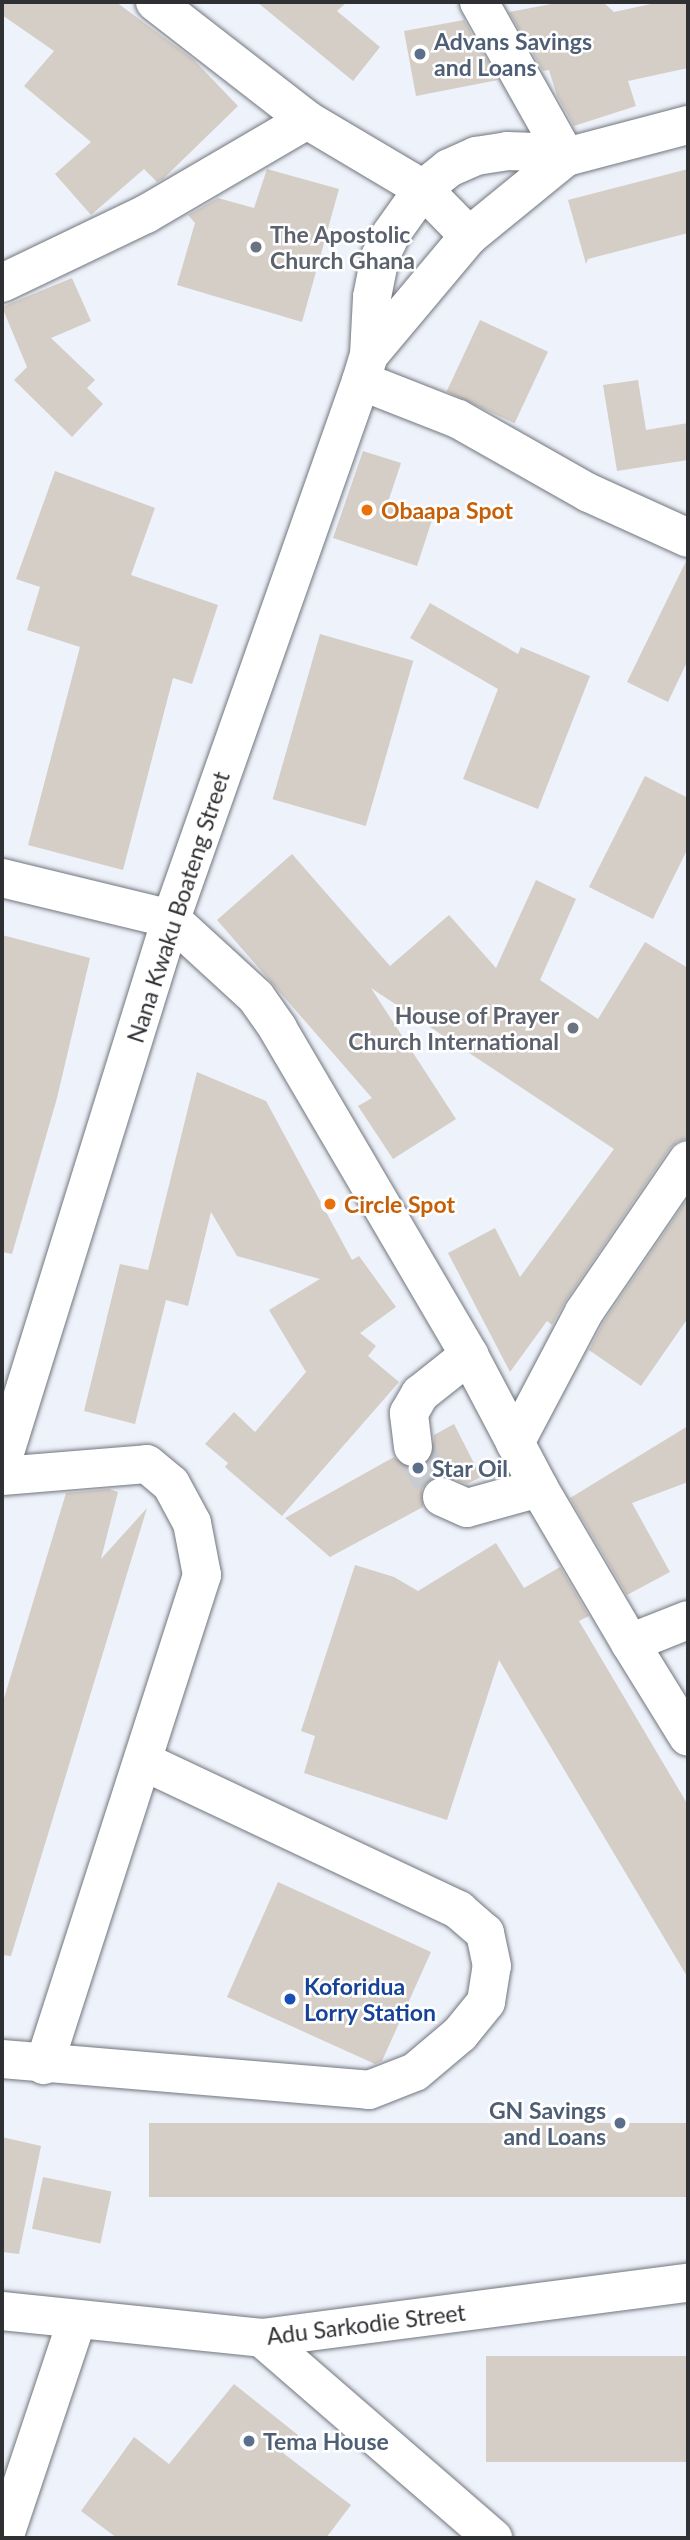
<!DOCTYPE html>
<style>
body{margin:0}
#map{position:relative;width:690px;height:2540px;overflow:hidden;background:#eef2fa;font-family:Lato,sans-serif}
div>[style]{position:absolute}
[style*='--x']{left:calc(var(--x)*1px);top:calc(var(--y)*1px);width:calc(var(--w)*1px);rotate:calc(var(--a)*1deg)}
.building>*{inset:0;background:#d5cec7;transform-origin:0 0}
.minor-tunnel>*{height:38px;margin-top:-19px;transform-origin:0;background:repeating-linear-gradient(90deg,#c8cbd2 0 38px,transparent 0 57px)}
.roads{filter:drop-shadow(0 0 2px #72767d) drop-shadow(0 0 2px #72767d)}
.minor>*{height:38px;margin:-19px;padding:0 19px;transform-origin:19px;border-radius:19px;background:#fff}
.dots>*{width:19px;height:19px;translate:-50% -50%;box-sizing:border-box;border:4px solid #fff;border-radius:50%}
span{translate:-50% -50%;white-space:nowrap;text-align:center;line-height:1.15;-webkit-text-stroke:5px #fff;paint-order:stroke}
.service-label{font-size:23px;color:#4e5e75;font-weight:700}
.left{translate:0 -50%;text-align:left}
.right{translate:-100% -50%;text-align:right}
.worship-label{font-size:23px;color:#5b616d;font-weight:700}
.food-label{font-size:23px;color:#c56008;font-weight:700}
.street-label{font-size:23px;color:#2f3033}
.transit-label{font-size:23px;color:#164399;font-weight:700}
.frame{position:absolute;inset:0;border:4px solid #2f3033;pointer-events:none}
</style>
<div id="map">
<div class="building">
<i style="clip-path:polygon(2px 2px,116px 2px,193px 59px,238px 106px,163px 179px,157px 182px,144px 169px,91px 215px,55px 174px,91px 142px,24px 86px,54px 51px,2px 15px)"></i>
<i style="clip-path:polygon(257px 2px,347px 2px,337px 11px,380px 47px,353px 81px)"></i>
<i style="clip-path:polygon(562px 2px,603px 2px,614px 12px,660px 2px,688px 2px,688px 68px,628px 81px,636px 106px,574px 126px,557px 96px,549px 70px,543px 71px,509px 12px)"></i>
<i style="clip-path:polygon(464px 20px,498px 80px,416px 96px,404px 31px)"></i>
<i style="clip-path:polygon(267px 169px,339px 189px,302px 322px,177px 285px,195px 223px,188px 215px,218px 198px,254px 208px)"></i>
<i style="clip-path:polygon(688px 169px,688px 233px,588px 259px,586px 264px,568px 200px)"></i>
<i style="clip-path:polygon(72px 278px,91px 321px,51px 338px,95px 380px,87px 388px,103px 404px,72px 437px,14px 380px,27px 367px,2px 307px)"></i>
<i style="left:480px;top:320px;width:75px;height:79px;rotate:25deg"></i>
<i style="clip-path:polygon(638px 380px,646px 430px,688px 423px,688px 460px,617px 471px,603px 385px)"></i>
<i style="clip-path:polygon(363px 451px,401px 463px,387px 505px,432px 520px,417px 566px,333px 538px)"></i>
<i style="clip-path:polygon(55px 471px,155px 508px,131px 575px,218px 605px,192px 684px,173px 678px,123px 870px,28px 845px,80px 647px,27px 630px,40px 587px,16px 579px)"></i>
<i style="clip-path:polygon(687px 559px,688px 660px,668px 702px,627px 682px)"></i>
<i style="clip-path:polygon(430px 603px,518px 654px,521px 647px,590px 676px,538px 809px,463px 779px,498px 689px,410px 638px)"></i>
<i style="left:320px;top:634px;width:97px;height:172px;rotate:16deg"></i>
<i style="clip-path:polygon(645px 776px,688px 798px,688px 848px,653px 919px,589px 887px)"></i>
<i style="clip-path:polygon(292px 854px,390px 966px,449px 915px,496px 968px,536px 880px,576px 899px,540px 980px,598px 1019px,645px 942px,688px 968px,688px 1138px,678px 1141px,670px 1148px,566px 1300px,552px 1325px,547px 1321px,510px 1372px,448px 1253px,495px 1228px,520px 1277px,614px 1149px,371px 988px,456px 1119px,393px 1159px,358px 1106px,372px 1098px,217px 920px)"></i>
<i style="clip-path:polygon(2px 935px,90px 958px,57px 1098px,12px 1254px,2px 1252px)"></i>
<i style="clip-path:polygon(197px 1072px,266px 1101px,352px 1260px,359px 1256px,396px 1307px,360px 1333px,376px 1346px,368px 1356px,399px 1382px,282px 1516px,225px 1467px,228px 1463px,205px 1444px,234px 1412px,255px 1432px,306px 1372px,269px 1310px,320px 1279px,237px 1256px,211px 1212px,188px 1306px,166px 1300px,135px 1424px,84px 1411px,120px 1264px,148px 1270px)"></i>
<i style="clip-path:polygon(688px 1198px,688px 1318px,641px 1386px,589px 1350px,603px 1323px)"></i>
<i style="clip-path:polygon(454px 1424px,481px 1477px,467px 1484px,440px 1475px,430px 1479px,422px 1489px,423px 1507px,330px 1557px,285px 1518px,394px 1457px,405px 1467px,416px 1469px,425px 1465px,433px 1455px,434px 1435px)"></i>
<i style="clip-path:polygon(688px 1426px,688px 1482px,632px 1503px,670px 1572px,627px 1595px,570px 1498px)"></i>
<i style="clip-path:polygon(109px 1489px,118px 1492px,101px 1559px,147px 1508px,11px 1956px,2px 1955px,2px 1705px,66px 1493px)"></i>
<i style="clip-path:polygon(496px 1543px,524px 1588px,560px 1567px,589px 1616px,579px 1621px,688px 1805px,688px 1978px,499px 1660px,447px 1820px,304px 1773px,315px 1736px,301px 1731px,355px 1565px,394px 1577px,418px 1591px)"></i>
<i style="clip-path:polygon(278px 1882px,431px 1952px,382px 2061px,375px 2064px,227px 1997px)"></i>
<i style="left:688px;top:2123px;width:74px;height:539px;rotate:90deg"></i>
<i style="clip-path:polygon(2px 2137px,41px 2146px,19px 2254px,2px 2252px)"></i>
<i style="left:43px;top:2177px;width:70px;height:53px;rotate:12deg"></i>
<i style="left:688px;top:2356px;width:106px;height:202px;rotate:90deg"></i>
<i style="clip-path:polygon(234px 2384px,298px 2435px,283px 2453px,351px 2505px,326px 2538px,117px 2538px,81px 2511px,134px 2437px,169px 2464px)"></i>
</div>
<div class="minor-tunnel">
<i style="--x:413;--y:1447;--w:58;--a:59.9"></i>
</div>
<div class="roads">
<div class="minor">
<i style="--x:155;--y:2;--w:192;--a:37.8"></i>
<i style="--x:307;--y:120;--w:135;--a:30.7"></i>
<i style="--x:423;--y:189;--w:66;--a:45.6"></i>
<i style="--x:479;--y:2;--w:178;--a:60.7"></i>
<i style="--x:2;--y:283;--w:160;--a:-25.6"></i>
<i style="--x:146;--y:214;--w:186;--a:-30.3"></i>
<i style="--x:369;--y:355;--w:155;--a:-50"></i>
<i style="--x:469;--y:236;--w:125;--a:-39.2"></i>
<i style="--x:566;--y:157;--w:126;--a:-14.7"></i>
<i style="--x:361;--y:381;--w:104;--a:21.4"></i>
<i style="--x:458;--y:419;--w:150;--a:29.5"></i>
<i style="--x:589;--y:493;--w:109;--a:24.4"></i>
<i style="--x:2;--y:878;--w:174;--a:13.6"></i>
<i style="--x:171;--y:919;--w:115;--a:42.5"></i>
<i style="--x:256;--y:997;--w:39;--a:55"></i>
<i style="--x:278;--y:1029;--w:378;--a:59.6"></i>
<i style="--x:469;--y:1355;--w:150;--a:62.2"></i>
<i style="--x:539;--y:1488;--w:180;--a:59.6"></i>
<i style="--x:630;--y:1643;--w:110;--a:58.3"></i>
<i style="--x:515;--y:1443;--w:148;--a:-62.2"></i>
<i style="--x:584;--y:1312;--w:184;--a:-55.6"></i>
<i style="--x:413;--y:1447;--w:34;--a:-97"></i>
<i style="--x:409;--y:1413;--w:22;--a:-60"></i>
<i style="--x:420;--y:1394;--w:63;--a:-38.5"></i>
<i style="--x:2;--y:1462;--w:569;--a:-72.71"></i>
<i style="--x:171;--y:919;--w:571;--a:-70.55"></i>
<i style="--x:361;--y:381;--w:27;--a:-73"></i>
<i style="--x:369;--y:355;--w:58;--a:-87"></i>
<i style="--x:372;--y:297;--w:41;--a:-78.7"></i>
<i style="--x:380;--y:257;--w:25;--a:-64"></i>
<i style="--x:391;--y:234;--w:55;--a:-54.6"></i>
<i style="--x:423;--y:189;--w:33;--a:-39"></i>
<i style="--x:449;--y:168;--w:30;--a:-24"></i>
<i style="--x:476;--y:156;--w:31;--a:-9"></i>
<i style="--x:507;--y:151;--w:37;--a:2"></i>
<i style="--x:544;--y:152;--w:23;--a:13"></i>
<i style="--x:2;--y:1476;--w:145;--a:-4.7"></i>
<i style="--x:147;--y:1464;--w:31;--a:40"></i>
<i style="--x:171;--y:1484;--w:44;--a:61.7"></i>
<i style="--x:192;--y:1523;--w:53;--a:79.1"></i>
<i style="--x:202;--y:1575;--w:515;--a:107.87"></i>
<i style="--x:442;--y:1497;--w:27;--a:24"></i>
<i style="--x:467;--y:1508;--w:75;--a:-15.5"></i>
<i style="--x:630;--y:1643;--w:62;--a:-21.6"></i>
<i style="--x:2;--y:2059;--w:368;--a:4.8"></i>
<i style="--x:369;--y:2090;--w:49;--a:-21.4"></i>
<i style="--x:415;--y:2072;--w:59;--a:-40.2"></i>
<i style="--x:460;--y:2034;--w:41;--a:-50.9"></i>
<i style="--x:486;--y:2002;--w:36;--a:-81"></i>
<i style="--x:492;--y:1966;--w:34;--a:-102"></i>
<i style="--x:485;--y:1933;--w:35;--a:-139"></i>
<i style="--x:459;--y:1910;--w:349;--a:-154.8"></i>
<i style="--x:2;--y:2311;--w:261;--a:5.9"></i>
<i style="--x:262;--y:2338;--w:430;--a:-7.4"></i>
<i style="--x:262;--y:2338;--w:306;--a:40.9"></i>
<i style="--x:4;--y:2538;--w:230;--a:-71.5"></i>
</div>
</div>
<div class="dots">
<i style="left:420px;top:54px;background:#5c6f8a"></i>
<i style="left:256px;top:247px;background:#6b7280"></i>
<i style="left:367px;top:510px;background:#e8710a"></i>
<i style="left:573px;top:1028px;background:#6b7280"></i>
<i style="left:330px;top:1204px;background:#e8710a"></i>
<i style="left:418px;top:1468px;background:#5c6f8a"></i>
<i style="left:290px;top:1999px;background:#1a4fb4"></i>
<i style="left:620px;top:2123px;background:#5c6f8a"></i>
<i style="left:249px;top:2441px;background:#5c6f8a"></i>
</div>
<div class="service-label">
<span class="left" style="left:434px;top:54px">Advans Savings<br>and Loans</span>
<span class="left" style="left:432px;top:1468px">Star Oil</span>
<span class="right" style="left:606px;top:2123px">GN Savings<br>and Loans</span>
<span class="left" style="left:263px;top:2441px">Tema House</span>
</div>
<div class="worship-label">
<span class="left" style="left:270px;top:247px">The Apostolic<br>Church Ghana</span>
<span class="right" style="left:559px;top:1028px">House of Prayer<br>Church International</span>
</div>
<div class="food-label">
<span class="left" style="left:381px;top:510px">Obaapa Spot</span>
<span class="left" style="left:344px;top:1204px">Circle Spot</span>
</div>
<div class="street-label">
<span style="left:178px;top:907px;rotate:-72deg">Nana Kwaku Boateng Street</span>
<span style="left:366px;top:2324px;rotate:-7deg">Adu Sarkodie Street</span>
</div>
<div class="transit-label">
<span class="left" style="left:304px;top:1999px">Koforidua<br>Lorry Station</span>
</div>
<div class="frame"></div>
</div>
